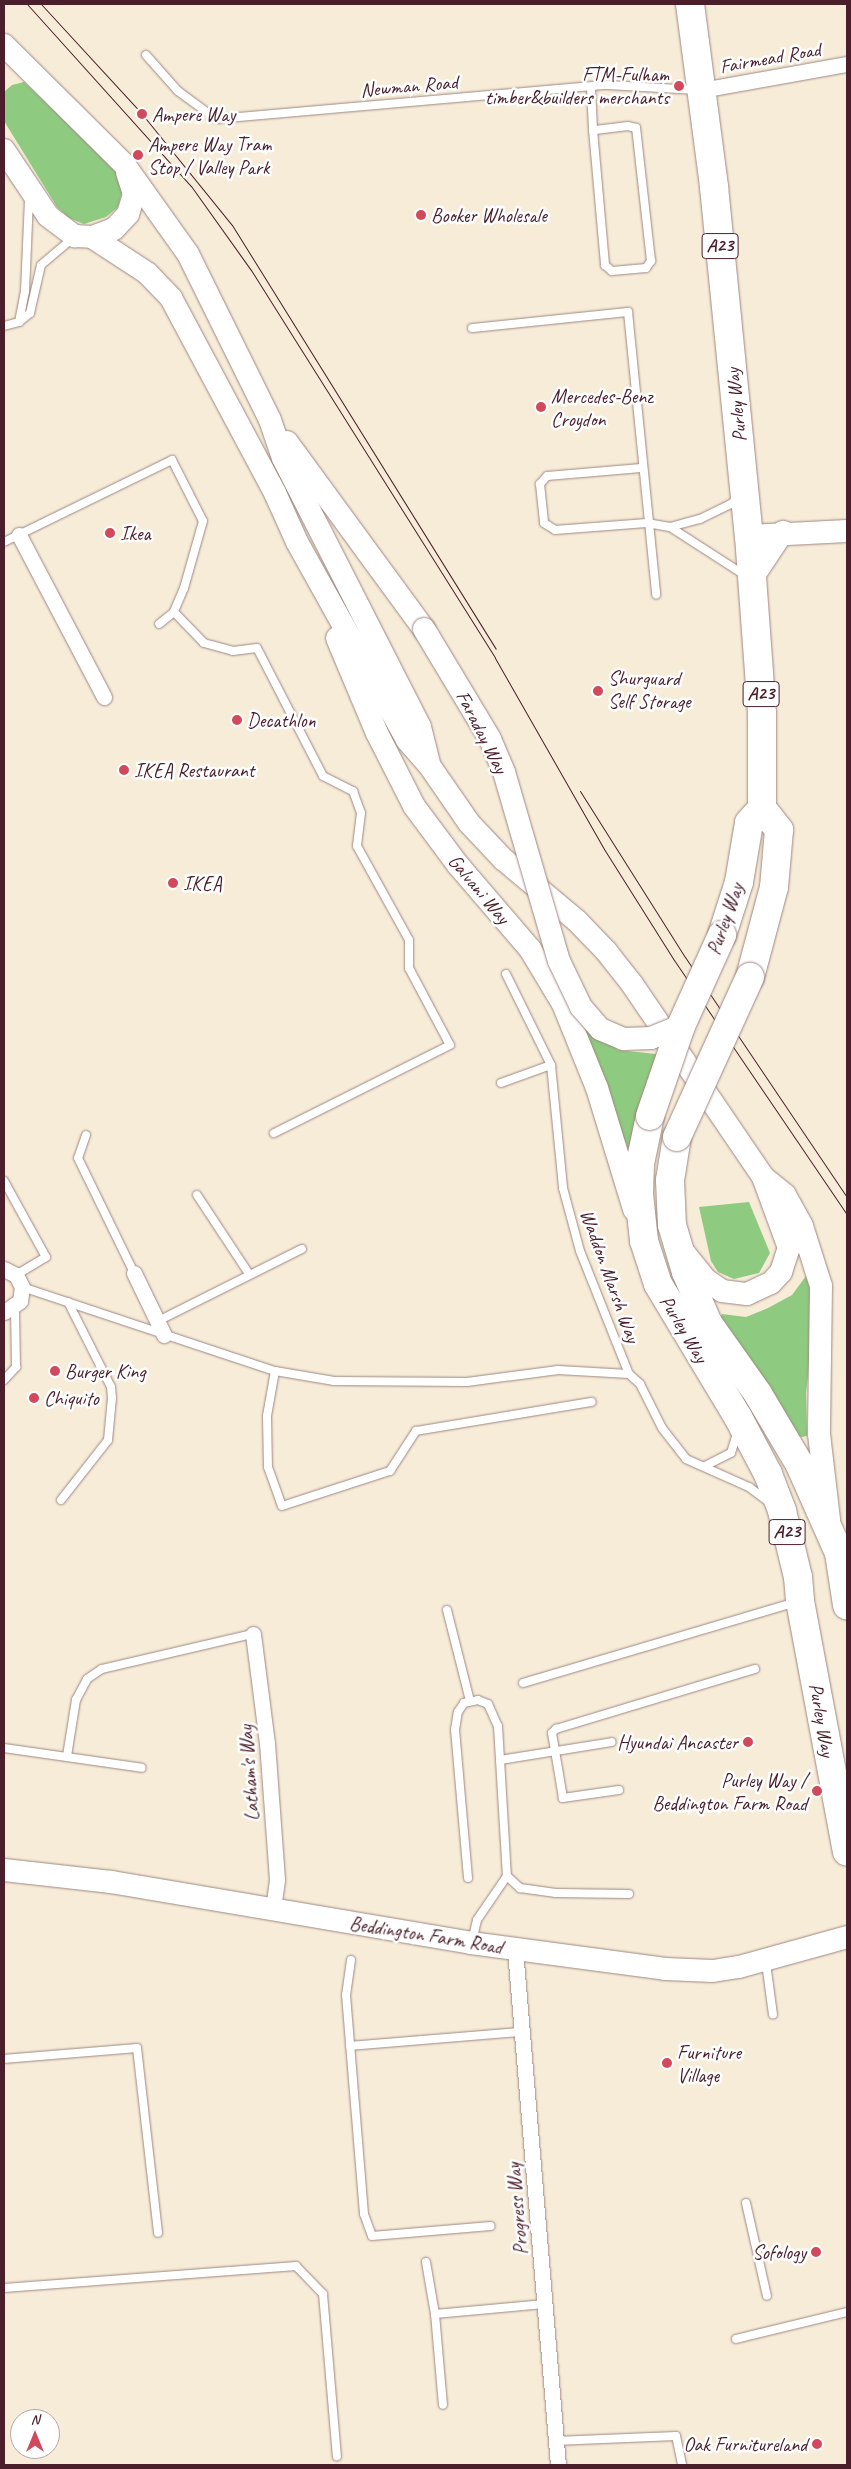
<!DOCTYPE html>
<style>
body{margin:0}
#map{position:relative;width:851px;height:2469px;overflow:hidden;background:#f6ecd8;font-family:Caveat,sans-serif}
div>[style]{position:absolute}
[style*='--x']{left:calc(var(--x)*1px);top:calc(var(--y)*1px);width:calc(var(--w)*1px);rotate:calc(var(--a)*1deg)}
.green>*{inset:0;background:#8eca7f}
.roads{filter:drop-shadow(0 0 1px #a08682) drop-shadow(0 0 1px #a08682)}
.lane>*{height:8px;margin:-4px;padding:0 4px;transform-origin:4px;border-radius:4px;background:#fff}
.street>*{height:15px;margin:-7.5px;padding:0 7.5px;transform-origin:7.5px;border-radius:7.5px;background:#fff}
.secondary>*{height:22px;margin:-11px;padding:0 11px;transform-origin:11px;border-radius:11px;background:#fff}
.highway>*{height:28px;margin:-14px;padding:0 14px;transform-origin:14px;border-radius:14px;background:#fff}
.tram>*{height:1px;margin:-0.5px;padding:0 0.5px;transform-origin:0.5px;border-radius:0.5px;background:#4a1f2b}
.bridges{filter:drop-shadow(0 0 1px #a08682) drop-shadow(0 0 1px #a08682)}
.secondary-bridge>*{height:22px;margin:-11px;padding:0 11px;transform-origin:11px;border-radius:11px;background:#fff}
.highway-bridge>*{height:28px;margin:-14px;padding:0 14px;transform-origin:14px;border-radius:14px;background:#fff}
.dots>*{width:14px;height:14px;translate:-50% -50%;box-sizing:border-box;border:2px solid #fff;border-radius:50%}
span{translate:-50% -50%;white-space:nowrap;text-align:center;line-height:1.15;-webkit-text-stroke:5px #fff;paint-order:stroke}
.shield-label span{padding:1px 4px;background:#fff;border:1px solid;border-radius:4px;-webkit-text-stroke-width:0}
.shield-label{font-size:19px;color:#4a1f2b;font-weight:700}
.street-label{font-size:20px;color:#4a1f2b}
.poi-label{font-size:20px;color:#4a1f2b}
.right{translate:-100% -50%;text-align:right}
.left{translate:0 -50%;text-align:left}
.frame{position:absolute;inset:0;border:5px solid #4a1f2b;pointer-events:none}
.north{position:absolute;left:10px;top:2409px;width:50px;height:50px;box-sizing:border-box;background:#fff;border:1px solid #b7a5aa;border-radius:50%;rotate:0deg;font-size:14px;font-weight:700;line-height:20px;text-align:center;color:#4a1f2b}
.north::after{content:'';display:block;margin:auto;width:18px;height:22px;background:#d1495b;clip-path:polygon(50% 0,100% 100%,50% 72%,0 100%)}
</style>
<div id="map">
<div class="green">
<i style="clip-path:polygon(24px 82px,118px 172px,122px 192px,118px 207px,106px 217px,84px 224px,69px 218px,57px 207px,4px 121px,4px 92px,12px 85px)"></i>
<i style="clip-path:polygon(578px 1018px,618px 1050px,656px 1054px,658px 1059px,628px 1149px)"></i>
<i style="clip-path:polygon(749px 1202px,770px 1253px,759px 1273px,734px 1279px,718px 1272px,711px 1261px,699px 1207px)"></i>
<i style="clip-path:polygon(806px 1276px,810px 1289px,810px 1358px,806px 1393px,807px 1430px,807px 1436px,802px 1437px,796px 1435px,719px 1320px,722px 1314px,746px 1317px,768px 1308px,792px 1295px)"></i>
</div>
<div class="roads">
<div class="lane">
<i style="--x:146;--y:55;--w:48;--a:48.4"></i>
<i style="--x:178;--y:91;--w:47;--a:36.4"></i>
<i style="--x:216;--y:119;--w:392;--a:-5"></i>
<i style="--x:607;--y:85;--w:90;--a:3.2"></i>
<i style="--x:591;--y:87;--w:43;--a:87.3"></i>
<i style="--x:593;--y:130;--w:136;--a:84.9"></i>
<i style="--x:605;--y:265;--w:9;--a:41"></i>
<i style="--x:612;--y:271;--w:34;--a:-5"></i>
<i style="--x:646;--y:268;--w:9;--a:-54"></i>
<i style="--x:651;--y:261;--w:134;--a:-96.4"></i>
<i style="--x:636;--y:128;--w:8;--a:-166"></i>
<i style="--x:628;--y:126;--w:35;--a:173"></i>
<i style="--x:19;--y:322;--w:32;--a:-79"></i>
<i style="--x:25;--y:291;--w:93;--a:-87.5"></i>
<i style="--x:4;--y:326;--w:16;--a:-15"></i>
<i style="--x:19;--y:322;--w:14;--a:-39"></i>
<i style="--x:30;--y:313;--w:49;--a:-77.1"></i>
<i style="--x:41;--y:265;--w:43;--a:-40.3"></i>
<i style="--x:472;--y:328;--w:157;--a:-5.9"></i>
<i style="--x:628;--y:312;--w:284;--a:84.3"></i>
<i style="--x:641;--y:468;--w:94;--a:175.1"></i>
<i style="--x:547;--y:476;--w:11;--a:131"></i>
<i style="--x:540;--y:484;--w:39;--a:84"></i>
<i style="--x:544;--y:523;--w:13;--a:32"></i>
<i style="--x:555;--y:530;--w:92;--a:-4.4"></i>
<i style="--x:647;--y:523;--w:23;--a:10"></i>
<i style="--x:670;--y:527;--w:31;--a:-15"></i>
<i style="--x:700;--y:519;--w:34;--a:-26"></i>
<i style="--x:731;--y:504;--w:10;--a:-45"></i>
<i style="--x:670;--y:527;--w:90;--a:32.8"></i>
<i style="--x:4;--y:542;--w:187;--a:-26"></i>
<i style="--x:172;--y:460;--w:68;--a:63.1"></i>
<i style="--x:203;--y:521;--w:70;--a:105.8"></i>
<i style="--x:184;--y:588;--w:26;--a:113"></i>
<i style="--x:174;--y:612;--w:19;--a:141"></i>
<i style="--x:174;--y:612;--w:43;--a:45.9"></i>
<i style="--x:204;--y:643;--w:30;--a:15"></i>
<i style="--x:233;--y:651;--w:24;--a:-7"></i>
<i style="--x:257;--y:648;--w:144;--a:62.7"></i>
<i style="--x:323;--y:776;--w:34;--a:27"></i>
<i style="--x:353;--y:791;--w:23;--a:70"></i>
<i style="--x:361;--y:813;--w:33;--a:97"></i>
<i style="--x:357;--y:846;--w:107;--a:61"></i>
<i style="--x:409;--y:940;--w:28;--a:90"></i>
<i style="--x:409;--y:968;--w:87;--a:62"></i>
<i style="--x:450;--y:1045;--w:197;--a:153.4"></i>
<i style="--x:506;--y:974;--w:102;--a:63.7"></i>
<i style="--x:551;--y:1065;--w:124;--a:84.4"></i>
<i style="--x:563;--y:1188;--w:65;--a:74.9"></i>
<i style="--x:580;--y:1251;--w:132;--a:68.3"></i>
<i style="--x:629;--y:1374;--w:15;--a:42"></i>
<i style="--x:640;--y:1384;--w:49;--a:63.4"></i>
<i style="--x:662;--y:1428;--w:39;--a:52"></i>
<i style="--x:686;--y:1459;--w:69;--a:24"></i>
<i style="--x:749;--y:1487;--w:25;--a:37"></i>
<i style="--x:501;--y:1083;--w:53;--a:-19.8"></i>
<i style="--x:86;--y:1135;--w:24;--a:109"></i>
<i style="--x:78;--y:1158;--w:128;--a:64"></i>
<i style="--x:4;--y:1181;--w:87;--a:61.1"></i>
<i style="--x:46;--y:1257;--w:35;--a:149"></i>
<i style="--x:197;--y:1195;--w:95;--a:56.6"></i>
<i style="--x:22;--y:1287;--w:267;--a:18.4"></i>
<i style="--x:275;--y:1371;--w:60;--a:9.6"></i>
<i style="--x:334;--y:1381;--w:133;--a:0.4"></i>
<i style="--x:467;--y:1382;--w:92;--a:-7.5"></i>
<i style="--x:558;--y:1370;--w:71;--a:3.2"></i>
<i style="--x:158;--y:1321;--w:161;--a:-26.6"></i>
<i style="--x:275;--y:1371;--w:46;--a:100.1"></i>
<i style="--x:267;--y:1416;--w:51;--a:88.9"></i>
<i style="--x:268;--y:1467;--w:41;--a:70.3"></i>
<i style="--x:282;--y:1506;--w:114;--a:-18"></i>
<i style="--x:390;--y:1471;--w:48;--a:-57"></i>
<i style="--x:416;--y:1431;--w:178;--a:-9.4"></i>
<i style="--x:4;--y:1380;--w:18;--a:-47"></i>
<i style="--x:16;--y:1367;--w:60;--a:-91"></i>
<i style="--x:705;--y:1466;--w:29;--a:-27"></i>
<i style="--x:731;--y:1453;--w:21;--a:-73"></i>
<i style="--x:61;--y:1500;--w:76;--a:-51.9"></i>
<i style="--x:108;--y:1440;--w:42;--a:-84.6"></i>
<i style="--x:112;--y:1398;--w:11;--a:-95"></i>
<i style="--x:111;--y:1387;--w:95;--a:-116.8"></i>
<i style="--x:447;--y:1610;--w:94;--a:75.8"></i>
<i style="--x:523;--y:1683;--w:285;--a:-16.5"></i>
<i style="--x:4;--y:1748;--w:139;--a:8.2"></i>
<i style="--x:67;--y:1756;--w:57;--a:-80.9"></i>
<i style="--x:76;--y:1700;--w:24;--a:-62"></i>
<i style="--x:87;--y:1679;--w:18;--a:-34"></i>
<i style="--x:102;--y:1669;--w:155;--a:-13.1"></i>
<i style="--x:500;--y:1760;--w:113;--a:-9.1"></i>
<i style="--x:619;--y:1790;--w:57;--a:171.9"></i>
<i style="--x:563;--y:1798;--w:66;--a:-99.6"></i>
<i style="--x:552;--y:1733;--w:6;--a:-45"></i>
<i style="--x:556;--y:1729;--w:208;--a:-16.8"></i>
<i style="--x:507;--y:1876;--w:18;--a:43"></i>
<i style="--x:520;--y:1888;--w:36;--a:8"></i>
<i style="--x:556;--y:1893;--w:73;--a:0.8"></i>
<i style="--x:468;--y:1878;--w:149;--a:-95"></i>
<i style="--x:455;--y:1730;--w:18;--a:-81"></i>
<i style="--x:458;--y:1712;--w:11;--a:-56"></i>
<i style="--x:464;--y:1703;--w:14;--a:-12"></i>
<i style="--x:478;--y:1700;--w:11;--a:22"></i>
<i style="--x:488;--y:1704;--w:24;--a:66"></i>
<i style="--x:498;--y:1726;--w:150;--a:86.6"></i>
<i style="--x:507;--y:1876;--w:53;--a:124.3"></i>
<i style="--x:477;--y:1920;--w:23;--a:103"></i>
<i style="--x:351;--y:1960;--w:35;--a:98"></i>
<i style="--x:346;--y:1995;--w:220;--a:85.3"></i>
<i style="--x:364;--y:2214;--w:23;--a:70"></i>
<i style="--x:372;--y:2236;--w:119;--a:-4.8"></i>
<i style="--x:766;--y:1963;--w:52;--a:82.3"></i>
<i style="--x:350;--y:2046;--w:172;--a:-4.7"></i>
<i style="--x:4;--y:2059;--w:133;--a:-4.7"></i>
<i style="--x:137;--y:2048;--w:186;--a:83.5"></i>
<i style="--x:746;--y:2203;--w:95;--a:77.3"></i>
<i style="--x:426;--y:2262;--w:53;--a:80.2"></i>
<i style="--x:435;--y:2314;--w:91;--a:85"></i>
<i style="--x:4;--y:2288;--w:293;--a:-4.3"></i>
<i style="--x:296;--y:2266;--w:39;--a:46"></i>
<i style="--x:323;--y:2294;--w:163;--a:85.1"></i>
<i style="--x:435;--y:2314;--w:110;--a:-5.2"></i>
<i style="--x:736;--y:2339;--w:114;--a:-13.7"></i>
<i style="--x:555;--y:2441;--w:121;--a:-2.4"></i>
<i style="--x:676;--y:2436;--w:30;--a:78"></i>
</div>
<div class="street">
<i style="--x:701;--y:90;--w:148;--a:-10.1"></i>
<i style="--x:19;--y:535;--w:183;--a:62.3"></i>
<i style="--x:4;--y:1269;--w:13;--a:27"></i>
<i style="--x:16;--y:1275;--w:13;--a:63"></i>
<i style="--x:22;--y:1287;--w:14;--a:98"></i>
<i style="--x:20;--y:1301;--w:19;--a:145"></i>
<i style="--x:134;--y:1273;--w:69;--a:64.2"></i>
<i style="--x:253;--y:1634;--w:110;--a:82.7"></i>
<i style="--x:267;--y:1743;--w:137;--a:85.8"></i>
<i style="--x:277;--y:1880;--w:30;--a:98"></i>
<i style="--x:515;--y:1950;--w:517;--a:85.23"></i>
</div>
<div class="secondary">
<i style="--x:4;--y:45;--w:169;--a:44.8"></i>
<i style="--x:124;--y:164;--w:110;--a:54.6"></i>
<i style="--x:188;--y:254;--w:185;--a:63.7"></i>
<i style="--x:270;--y:420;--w:40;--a:71.1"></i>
<i style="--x:283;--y:458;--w:302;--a:63"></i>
<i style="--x:420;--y:727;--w:37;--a:76"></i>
<i style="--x:4;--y:150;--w:79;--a:56.3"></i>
<i style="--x:48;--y:216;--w:34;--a:37"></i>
<i style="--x:75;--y:236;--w:17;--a:3"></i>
<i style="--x:92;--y:237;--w:23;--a:-20"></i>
<i style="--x:114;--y:229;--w:21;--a:-47"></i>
<i style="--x:128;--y:214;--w:21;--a:-73"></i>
<i style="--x:134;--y:194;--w:23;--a:-108"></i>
<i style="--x:92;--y:237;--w:66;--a:33.2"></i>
<i style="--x:147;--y:273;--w:35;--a:46"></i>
<i style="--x:171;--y:298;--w:221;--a:61.9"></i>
<i style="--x:275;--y:493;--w:54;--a:65.8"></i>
<i style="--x:297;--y:542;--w:227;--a:60.9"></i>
<i style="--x:407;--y:740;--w:33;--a:49"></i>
<i style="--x:429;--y:765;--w:70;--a:55.4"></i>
<i style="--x:469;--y:823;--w:50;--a:46.6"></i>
<i style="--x:503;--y:859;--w:95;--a:39.9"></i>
<i style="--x:576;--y:920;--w:43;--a:45.9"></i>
<i style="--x:606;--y:951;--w:42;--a:51.8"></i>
<i style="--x:632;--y:984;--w:233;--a:55.8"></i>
<i style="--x:763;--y:1177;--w:28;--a:39"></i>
<i style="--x:785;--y:1195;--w:35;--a:61"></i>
<i style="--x:802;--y:1226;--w:63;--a:72.4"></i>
<i style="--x:821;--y:1286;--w:148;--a:90.8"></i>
<i style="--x:819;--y:1434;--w:86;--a:83.3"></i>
<i style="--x:287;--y:442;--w:232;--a:53.8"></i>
<i style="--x:749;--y:536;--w:98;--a:-2.9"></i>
<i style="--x:751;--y:580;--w:58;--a:-56.3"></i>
<i style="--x:337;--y:638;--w:103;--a:67.2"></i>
<i style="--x:377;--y:733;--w:82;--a:63.1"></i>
<i style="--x:414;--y:806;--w:74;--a:53.3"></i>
<i style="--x:458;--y:865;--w:111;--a:49.4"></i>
<i style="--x:530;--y:949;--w:64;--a:59"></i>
<i style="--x:563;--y:1004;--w:91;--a:68"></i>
<i style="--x:597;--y:1088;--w:127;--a:73"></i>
<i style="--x:685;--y:1254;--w:32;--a:51"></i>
<i style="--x:705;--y:1279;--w:21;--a:35"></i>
<i style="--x:722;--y:1291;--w:25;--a:7"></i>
<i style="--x:747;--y:1294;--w:26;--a:-25"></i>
<i style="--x:771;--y:1283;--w:15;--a:-48"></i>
<i style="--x:781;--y:1272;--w:25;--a:-72"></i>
<i style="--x:789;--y:1248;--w:76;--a:-110.1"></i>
<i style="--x:4;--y:1870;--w:108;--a:6.4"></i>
<i style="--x:111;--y:1882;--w:365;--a:9.6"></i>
<i style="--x:471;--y:1943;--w:196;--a:7.6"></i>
<i style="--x:665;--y:1969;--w:48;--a:2.4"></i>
<i style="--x:713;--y:1971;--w:26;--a:-9"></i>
<i style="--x:739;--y:1967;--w:112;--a:-15.5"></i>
</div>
<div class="highway">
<i style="--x:690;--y:4;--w:185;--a:82.5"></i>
<i style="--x:714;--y:187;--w:351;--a:84.3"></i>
<i style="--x:749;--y:536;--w:178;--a:85.8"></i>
<i style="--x:762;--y:714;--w:94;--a:90"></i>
<i style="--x:762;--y:808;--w:28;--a:52"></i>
<i style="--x:779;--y:830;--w:57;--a:95"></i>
<i style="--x:774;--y:887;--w:93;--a:104.9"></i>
<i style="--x:722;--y:935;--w:56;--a:-72.2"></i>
<i style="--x:739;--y:882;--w:60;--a:-80.4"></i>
<i style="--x:749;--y:823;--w:20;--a:-49"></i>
<i style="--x:650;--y:1116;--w:49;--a:101.8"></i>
<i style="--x:640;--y:1164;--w:30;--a:92"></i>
<i style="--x:639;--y:1194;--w:47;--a:83.9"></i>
<i style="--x:644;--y:1241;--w:45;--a:72"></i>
<i style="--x:658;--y:1284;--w:155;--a:59"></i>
<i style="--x:738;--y:1417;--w:64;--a:62.2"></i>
<i style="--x:768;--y:1474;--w:40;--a:69"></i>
<i style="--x:782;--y:1511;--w:68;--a:76.4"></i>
<i style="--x:798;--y:1577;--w:24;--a:85"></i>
<i style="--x:800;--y:1601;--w:255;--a:79.4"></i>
<i style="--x:677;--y:1137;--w:44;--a:99.2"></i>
<i style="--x:670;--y:1180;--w:45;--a:87.5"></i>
<i style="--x:672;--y:1225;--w:49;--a:73.4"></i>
<i style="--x:686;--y:1272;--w:56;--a:66.7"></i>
<i style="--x:708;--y:1323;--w:87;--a:54.8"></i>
<i style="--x:758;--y:1394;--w:80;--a:59.3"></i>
<i style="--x:799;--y:1463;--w:98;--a:66"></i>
<i style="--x:839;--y:1553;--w:53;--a:81.3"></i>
</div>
</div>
<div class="tram">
<i style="--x:27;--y:4;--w:245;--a:48"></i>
<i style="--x:191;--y:186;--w:103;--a:54.5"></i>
<i style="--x:251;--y:270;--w:458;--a:57.8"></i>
<i style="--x:495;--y:658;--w:220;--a:60.3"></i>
<i style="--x:604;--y:849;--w:131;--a:57.8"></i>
<i style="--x:674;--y:960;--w:308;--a:55.8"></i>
<i style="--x:41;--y:4;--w:149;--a:47.4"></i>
<i style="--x:142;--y:114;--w:143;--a:51"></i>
<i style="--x:232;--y:225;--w:499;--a:58.1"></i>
<i style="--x:580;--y:791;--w:196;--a:57.7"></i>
<i style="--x:685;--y:957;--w:290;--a:56"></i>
</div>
<div class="bridges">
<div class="secondary-bridge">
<i style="--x:424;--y:629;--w:128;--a:59"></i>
<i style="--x:490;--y:739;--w:36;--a:67"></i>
<i style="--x:504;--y:772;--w:197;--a:73.8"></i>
<i style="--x:559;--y:961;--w:51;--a:64.4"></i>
<i style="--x:581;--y:1007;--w:29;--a:49"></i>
<i style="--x:600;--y:1029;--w:26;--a:23"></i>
<i style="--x:624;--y:1039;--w:27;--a:-2"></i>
<i style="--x:651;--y:1038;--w:32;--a:-22"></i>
</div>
<div class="highway-bridge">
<i style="--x:650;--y:1116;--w:95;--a:-71"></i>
<i style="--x:681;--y:1026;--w:100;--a:-65.7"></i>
<i style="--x:677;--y:1137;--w:176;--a:-65.5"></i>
</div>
</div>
<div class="dots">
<i style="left:679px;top:86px;background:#d1495b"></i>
<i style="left:142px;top:114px;background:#d1495b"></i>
<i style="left:138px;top:155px;background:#d1495b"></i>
<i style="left:421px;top:215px;background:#d1495b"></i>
<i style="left:541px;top:407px;background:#d1495b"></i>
<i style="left:110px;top:533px;background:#d1495b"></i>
<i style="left:598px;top:691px;background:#d1495b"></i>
<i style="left:237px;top:720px;background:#d1495b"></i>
<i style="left:124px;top:770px;background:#d1495b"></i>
<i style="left:173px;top:883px;background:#d1495b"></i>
<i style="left:55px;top:1371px;background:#d1495b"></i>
<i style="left:34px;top:1398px;background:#d1495b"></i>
<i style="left:748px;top:1742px;background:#d1495b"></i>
<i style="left:817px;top:1791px;background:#d1495b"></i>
<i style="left:667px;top:2063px;background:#d1495b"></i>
<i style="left:816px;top:2252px;background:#d1495b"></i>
<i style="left:817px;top:2444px;background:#d1495b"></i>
</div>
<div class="shield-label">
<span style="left:720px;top:246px">A23</span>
<span style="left:761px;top:694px">A23</span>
<span style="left:787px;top:1532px">A23</span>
</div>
<div class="street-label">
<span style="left:770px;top:58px;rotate:-10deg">Fairmead Road</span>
<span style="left:409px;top:86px;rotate:-5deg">Newman Road</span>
<span style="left:736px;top:405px;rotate:-96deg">Purley Way</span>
<span style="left:482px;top:732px;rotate:63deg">Faraday Way</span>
<span style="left:479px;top:889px;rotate:50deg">Galvani Way</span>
<span style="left:725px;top:919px;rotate:-71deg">Purley Way</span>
<span style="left:610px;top:1276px;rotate:70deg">Waddon Marsh Way</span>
<span style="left:684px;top:1329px;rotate:59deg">Purley Way</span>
<span style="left:822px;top:1720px;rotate:80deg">Purley Way</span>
<span style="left:249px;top:1773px;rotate:-94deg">Latham's Way</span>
<span style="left:426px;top:1935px;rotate:9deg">Beddington Farm Road</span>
<span style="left:517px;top:2209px;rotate:-95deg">Progress Way</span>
</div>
<div class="poi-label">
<span class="right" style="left:669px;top:86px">FTM-Fulham<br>timber&amp;builders merchants</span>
<span class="left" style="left:152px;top:114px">Ampere Way</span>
<span class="left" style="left:148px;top:156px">Ampere Way Tram<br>Stop / Valley Park</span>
<span class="left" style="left:431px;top:215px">Booker Wholesale</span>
<span class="left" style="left:551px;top:408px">Mercedes-Benz<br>Croydon</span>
<span class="left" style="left:120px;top:533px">Ikea</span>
<span class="left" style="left:608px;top:690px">Shurguard<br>Self Storage</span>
<span class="left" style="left:247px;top:720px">Decathlon</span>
<span class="left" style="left:134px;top:770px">IKEA Restaurant</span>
<span class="left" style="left:183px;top:883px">IKEA</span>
<span class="left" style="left:65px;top:1371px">Burger King</span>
<span class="left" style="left:44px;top:1398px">Chiquito</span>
<span class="right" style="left:738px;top:1742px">Hyundai Ancaster</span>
<span class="right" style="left:807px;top:1792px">Purley Way /<br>Beddington Farm Road</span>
<span class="left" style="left:677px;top:2064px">Furniture<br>Village</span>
<span class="right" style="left:806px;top:2252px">Sofology</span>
<span class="right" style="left:807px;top:2444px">Oak Furnitureland</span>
</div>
<div class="frame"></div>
<div class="north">N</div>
</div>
